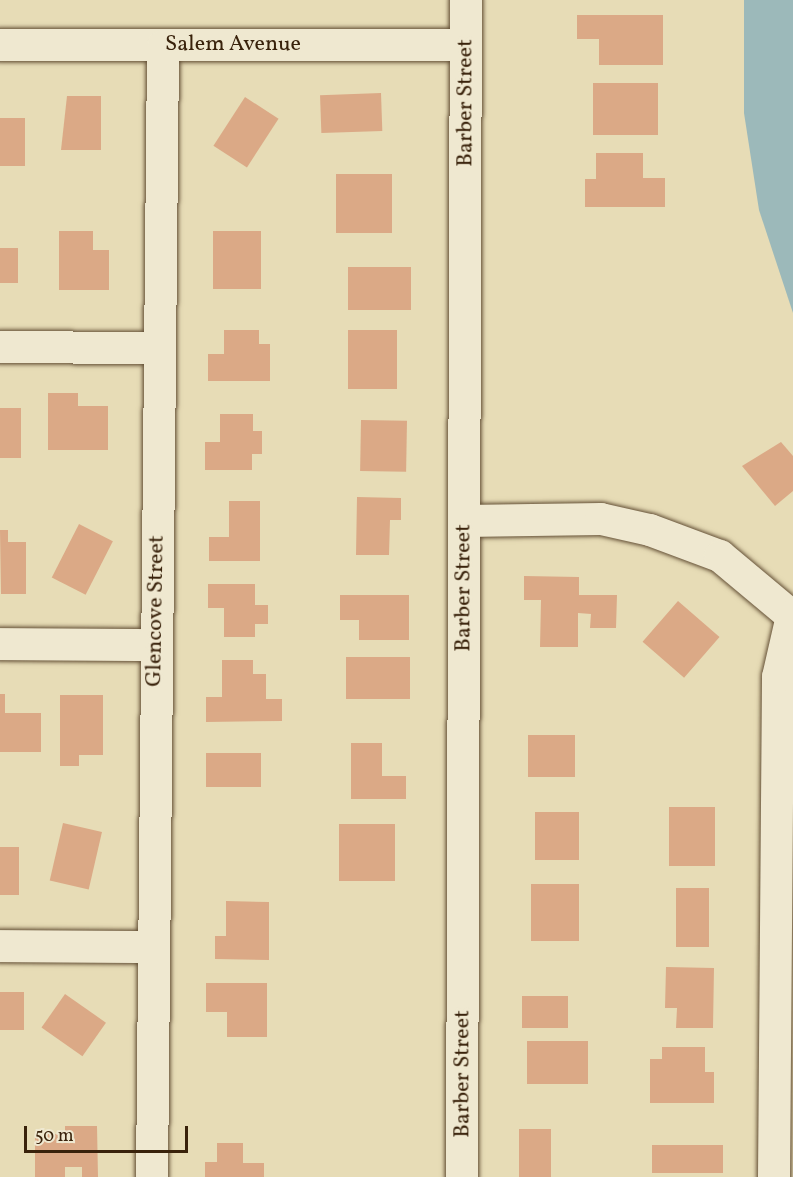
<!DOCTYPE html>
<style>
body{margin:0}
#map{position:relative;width:793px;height:1177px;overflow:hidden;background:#e7dcb6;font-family:Vollkorn,serif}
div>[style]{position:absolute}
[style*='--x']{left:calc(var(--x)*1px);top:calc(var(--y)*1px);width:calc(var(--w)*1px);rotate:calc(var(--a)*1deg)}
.water>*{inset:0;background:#9cb9ba}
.building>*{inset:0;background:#dba986;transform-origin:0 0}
.roads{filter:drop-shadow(0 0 2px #645036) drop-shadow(0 0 2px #645036)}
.minor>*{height:32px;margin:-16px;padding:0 16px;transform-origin:16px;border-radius:16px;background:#efe8d0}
span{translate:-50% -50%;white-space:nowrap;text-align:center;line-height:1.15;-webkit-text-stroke:4.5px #efe8d0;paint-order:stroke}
.street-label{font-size:22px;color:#39220b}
.scale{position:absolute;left:24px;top:1126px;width:164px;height:27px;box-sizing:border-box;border:3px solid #39220b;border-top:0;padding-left:8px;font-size:18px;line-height:21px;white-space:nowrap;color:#39220b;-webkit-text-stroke:4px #efe8d0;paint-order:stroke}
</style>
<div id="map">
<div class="water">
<i style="clip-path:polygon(744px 0,793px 0,793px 313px,759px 210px,744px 113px)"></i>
</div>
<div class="building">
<i style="clip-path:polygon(577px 15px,663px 15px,663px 65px,599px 65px,599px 39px,577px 39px)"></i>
<i style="left:593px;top:83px;width:65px;height:52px"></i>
<i style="left:381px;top:93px;width:38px;height:61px;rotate:88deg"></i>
<i style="clip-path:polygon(67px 96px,101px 96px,101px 150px,61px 150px)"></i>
<i style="left:245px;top:97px;width:40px;height:58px;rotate:33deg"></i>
<i style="left:0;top:118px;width:25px;height:48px"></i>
<i style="clip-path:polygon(596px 153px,643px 153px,643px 178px,665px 178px,665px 207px,585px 207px,585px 179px,596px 179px)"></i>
<i style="left:336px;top:174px;width:56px;height:59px"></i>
<i style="clip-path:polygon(59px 231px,93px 231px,93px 250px,109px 250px,109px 290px,59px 290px)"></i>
<i style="left:213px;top:231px;width:48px;height:58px"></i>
<i style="left:0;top:248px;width:18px;height:35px"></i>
<i style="left:348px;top:267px;width:63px;height:43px"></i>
<i style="clip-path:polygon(224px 330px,259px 330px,259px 344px,270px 344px,270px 381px,208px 381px,208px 354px,224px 354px)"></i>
<i style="left:348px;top:330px;width:49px;height:59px"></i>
<i style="clip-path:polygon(48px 393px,78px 393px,78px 406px,108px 406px,108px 450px,48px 450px)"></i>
<i style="left:0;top:408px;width:21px;height:50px"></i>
<i style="clip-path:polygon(220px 414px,253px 414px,253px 431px,262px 431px,262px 454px,252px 454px,252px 470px,205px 470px,205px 442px,220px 442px)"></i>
<i style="left:361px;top:420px;width:46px;height:51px;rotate:1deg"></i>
<i style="clip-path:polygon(781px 442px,793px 456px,793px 491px,775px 506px,742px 466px)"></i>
<i style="clip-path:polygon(357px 497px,401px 498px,401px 520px,390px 520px,389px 555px,356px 555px)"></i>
<i style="clip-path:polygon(229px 501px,260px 501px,260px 561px,209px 561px,209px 537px,229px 537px)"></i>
<i style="left:79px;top:524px;width:38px;height:60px;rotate:27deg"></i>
<i style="clip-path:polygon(0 530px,8px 530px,8px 542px,26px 542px,26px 594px,1px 594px)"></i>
<i style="clip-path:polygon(524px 576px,579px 577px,579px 595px,617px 595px,616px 628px,590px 628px,591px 614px,578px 613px,578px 647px,540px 647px,541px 600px,524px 600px)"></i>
<i style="clip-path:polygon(208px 584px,255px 584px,255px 605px,268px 605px,268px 624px,255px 624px,255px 637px,224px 637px,224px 608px,208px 608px)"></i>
<i style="clip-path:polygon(340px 595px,409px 595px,409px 640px,359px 640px,359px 620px,340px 620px)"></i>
<i style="left:678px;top:601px;width:55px;height:54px;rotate:41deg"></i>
<i style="left:346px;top:657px;width:64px;height:42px"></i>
<i style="clip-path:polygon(222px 660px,253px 660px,253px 674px,266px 674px,266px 699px,282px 699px,282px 721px,206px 722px,206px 697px,222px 697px)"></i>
<i style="clip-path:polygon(0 694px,5px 694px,5px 713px,41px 713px,41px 752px,0 752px)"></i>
<i style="clip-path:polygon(60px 695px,103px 695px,103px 755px,79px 755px,79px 766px,60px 766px)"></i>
<i style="left:528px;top:735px;width:47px;height:42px"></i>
<i style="clip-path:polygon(351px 743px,382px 743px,382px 776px,406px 776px,406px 799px,351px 799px)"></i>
<i style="left:206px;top:753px;width:55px;height:34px"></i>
<i style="left:669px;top:807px;width:46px;height:59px"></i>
<i style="left:535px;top:812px;width:44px;height:48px"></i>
<i style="left:63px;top:823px;width:40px;height:59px;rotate:13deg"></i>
<i style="left:339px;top:824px;width:56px;height:57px"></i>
<i style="left:0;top:847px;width:19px;height:48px"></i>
<i style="left:531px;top:884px;width:48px;height:57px"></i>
<i style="left:676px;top:888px;width:33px;height:59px"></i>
<i style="clip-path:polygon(226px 901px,269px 902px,269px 960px,215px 959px,215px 936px,226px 936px)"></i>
<i style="clip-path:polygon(666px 967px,714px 968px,713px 1028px,676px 1028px,677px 1008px,665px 1008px)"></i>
<i style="clip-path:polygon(206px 983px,267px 983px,267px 1037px,227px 1037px,227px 1012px,206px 1012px)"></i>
<i style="left:0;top:992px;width:24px;height:38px"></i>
<i style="left:65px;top:994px;width:50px;height:41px;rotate:35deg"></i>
<i style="left:522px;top:996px;width:46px;height:32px"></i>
<i style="left:527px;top:1041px;width:61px;height:43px"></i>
<i style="clip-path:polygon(662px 1047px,705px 1047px,705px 1072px,714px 1072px,714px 1103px,650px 1103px,650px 1059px,662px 1059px)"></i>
<i style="clip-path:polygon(65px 1126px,97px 1126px,98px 1177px,82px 1177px,82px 1167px,65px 1167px,65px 1177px,35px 1177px,35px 1134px,65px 1134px)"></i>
<i style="left:519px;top:1129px;width:32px;height:48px"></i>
<i style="clip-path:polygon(217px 1143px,243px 1143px,243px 1163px,264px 1163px,264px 1177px,205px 1177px,205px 1162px,217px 1162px)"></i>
<i style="left:723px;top:1145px;width:28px;height:71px;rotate:90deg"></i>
</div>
<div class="roads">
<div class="minor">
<i style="--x:0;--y:45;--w:466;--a:0"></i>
<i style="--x:0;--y:347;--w:160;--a:0.4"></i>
<i style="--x:464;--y:521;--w:137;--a:-0.8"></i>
<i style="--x:601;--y:519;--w:50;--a:12.7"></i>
<i style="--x:650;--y:530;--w:75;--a:20.4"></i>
<i style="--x:720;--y:556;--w:95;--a:39.9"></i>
<i style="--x:0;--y:644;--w:155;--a:0.4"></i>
<i style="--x:0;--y:946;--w:154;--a:0.4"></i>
<i style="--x:152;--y:1177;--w:1131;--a:-89.44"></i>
<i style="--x:462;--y:1177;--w:1177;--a:-89.81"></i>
<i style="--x:774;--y:1177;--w:500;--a:-89.54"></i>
<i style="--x:778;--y:677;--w:63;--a:-77.1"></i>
</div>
</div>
<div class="street-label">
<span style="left:233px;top:45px">Salem Avenue</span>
<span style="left:466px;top:103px;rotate:-90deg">Barber Street</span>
<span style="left:464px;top:588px;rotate:-90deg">Barber Street</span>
<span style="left:156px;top:611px;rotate:-89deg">Glencove Street</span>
<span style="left:463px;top:1074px;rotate:-90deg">Barber Street</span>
</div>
<div class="scale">50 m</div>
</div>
